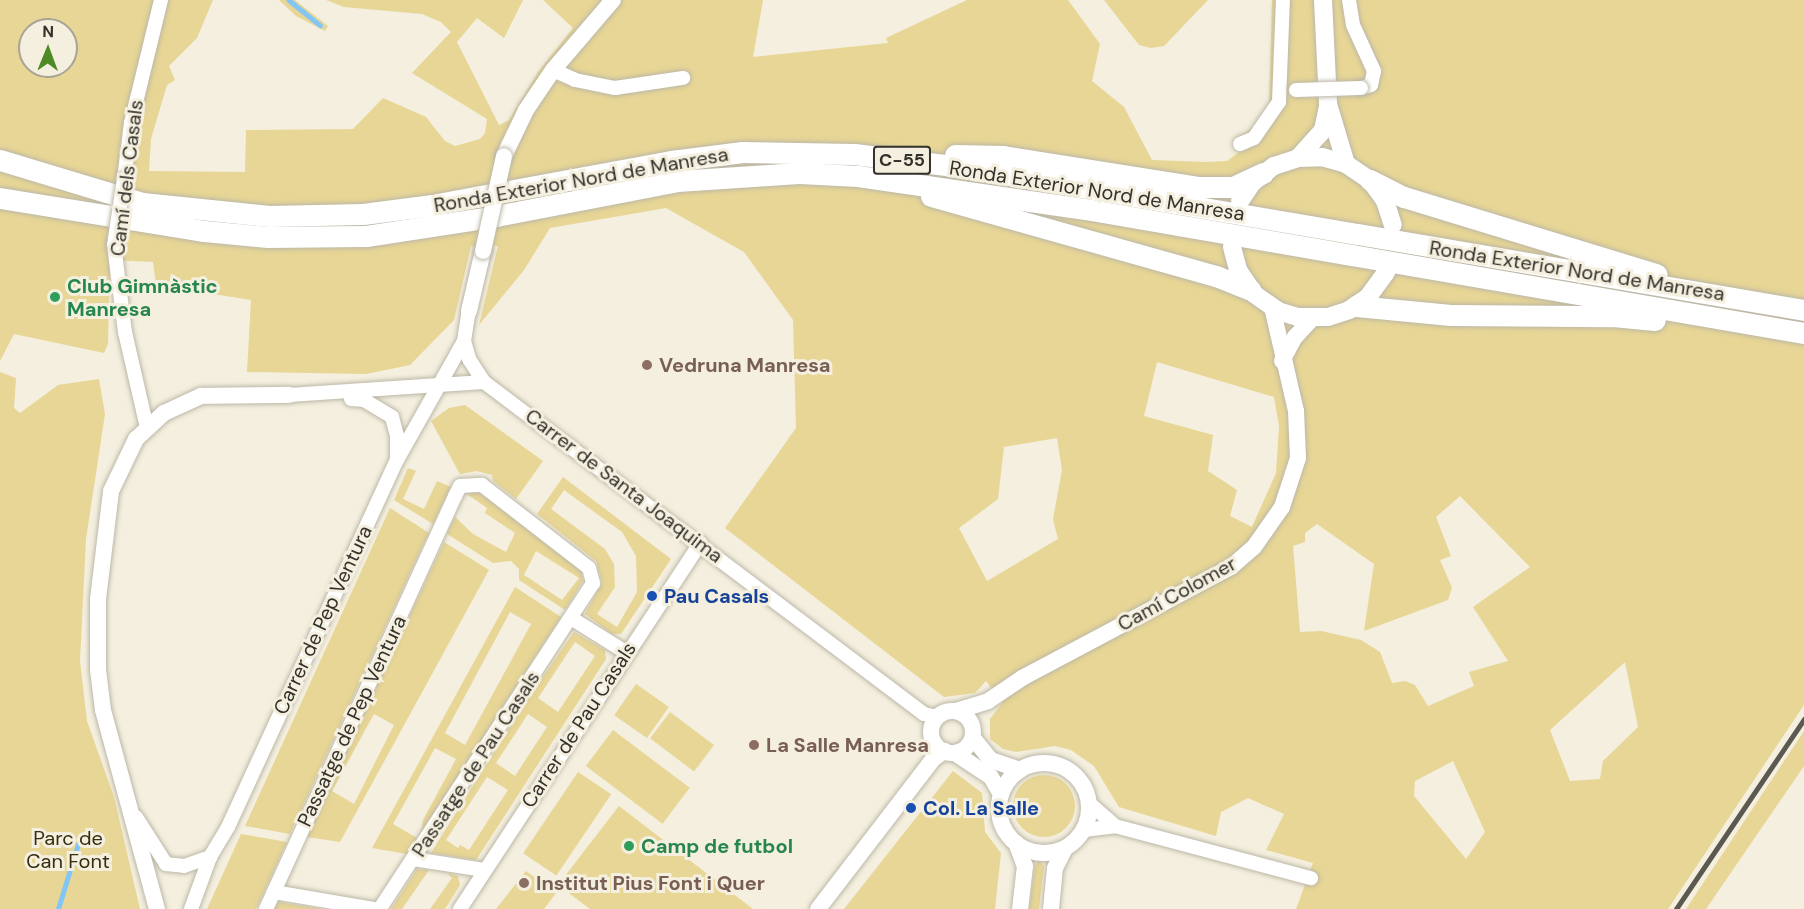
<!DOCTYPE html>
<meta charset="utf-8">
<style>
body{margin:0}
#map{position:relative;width:1804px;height:909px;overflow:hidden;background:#f4efde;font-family:"DM Sans",sans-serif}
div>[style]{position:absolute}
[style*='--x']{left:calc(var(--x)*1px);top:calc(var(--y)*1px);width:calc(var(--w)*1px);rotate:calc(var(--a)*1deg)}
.green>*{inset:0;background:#e7d695;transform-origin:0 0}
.round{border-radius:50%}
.stream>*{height:4.5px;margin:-2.25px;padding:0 2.25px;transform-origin:2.25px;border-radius:2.25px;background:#84c6f3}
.roads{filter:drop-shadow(0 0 2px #bcb7a7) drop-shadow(0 0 2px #bcb7a7)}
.minor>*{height:14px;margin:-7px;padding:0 7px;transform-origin:7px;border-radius:7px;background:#fff}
.tertiary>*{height:16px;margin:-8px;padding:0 8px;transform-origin:8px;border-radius:8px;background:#fff}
.tertiary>.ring{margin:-8px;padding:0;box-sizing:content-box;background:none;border:16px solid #fff;border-radius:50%}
.secondary>*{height:18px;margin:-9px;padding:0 9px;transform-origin:9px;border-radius:9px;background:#fff}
.trunk>*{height:21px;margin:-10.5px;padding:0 10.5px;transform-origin:10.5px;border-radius:10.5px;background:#fff}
.rail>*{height:4.5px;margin:-2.25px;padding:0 2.25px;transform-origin:2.25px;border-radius:2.25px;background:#5c5951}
.bridges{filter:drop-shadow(0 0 2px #bcb7a7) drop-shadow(0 0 2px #bcb7a7)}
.minor-bridge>*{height:14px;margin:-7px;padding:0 7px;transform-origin:7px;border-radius:7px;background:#fff}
.tertiary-bridge>*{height:16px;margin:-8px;padding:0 8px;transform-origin:8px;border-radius:8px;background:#fff}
.dots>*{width:16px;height:16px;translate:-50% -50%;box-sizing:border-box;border:3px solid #f4efde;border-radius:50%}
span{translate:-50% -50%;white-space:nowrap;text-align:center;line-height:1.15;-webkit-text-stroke:6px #f4efde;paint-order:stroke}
.shield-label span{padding:2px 4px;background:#f4efde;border:2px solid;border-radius:4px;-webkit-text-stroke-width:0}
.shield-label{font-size:18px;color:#33312b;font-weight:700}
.street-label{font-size:20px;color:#33312b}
.leisure-label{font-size:20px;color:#27864d;font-weight:700}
.left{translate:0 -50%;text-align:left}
.education-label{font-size:20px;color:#785e54;font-weight:700}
.transit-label{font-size:20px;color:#164399;font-weight:700}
.park-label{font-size:20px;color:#362e0e}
.north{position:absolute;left:18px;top:18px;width:60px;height:60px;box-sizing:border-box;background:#f4efde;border:2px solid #a7a396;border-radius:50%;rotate:1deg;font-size:16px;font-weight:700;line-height:24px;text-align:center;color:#33312b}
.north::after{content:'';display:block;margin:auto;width:21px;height:27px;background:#508a26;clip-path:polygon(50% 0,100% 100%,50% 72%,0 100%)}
</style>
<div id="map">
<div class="green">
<i style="clip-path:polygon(evenodd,0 0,213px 0,197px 38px,169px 66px,175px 80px,167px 85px,151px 139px,149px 171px,245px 172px,246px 130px,353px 129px,383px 98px,426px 117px,445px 141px,455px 146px,480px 139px,485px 133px,487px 119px,412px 73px,451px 32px,441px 22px,422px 14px,344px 7px,326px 0,523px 0,504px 38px,477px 18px,457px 42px,499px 125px,509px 120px,538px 72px,573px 28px,543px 0,763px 0,753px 57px,888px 43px,886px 38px,967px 0,1068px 0,1100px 44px,1092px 81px,1124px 107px,1152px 160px,1207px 162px,1227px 161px,1243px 149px,1236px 139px,1262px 121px,1269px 110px,1272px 0,1804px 0,1804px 705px,1668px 909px,1296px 909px,1313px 863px,1266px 850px,1284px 814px,1248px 798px,1221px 812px,1216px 836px,1119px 807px,1094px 766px,1071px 750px,1055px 746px,1016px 752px,1003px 749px,990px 739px,990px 719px,1002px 703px,986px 681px,975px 693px,944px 697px,725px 528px,796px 428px,793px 320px,744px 252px,666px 208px,550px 228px,524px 270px,479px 325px,498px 246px,471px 246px,454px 320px,410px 365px,366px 374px,247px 372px,251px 300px,156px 285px,153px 262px,110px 260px,108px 344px,104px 353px,14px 334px,0 361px,0 0,30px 30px,66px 30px,66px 66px,30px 66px,30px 30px,0 0,1157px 362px,1274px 397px,1279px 426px,1276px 473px,1252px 527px,1230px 516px,1237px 490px,1208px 471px,1213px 435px,1144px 416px,1157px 362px,0 0,1057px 438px,1062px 470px,1053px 519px,1058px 539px,987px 581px,959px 528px,998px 499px,1004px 447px,1057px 438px,0 0,1460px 496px,1530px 567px,1473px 607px,1508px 661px,1469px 672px,1474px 686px,1428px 706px,1415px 685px,1405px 681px,1392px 683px,1380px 652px,1361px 640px,1321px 631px,1300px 632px,1293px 546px,1305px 542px,1305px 533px,1317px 524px,1374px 564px,1364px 631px,1448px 600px,1452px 588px,1440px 560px,1451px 556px,1436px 517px,1460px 496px,0 0,1625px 662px,1638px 727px,1603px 761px,1600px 779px,1570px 781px,1550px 730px,1625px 662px,0 0,1453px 761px,1485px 832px,1466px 859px,1414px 796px,1415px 781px,1453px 761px)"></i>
<i style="clip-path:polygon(279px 0,295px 0,328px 26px,325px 31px,296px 16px)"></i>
<i style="clip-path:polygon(1104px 0,1208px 0,1164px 46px,1151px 48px,1139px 45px)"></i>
<i style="clip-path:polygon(0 372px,16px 378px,14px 408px,20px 413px,58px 385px,99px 379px,105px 414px,86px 539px,80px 661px,87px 721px,114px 797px,140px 909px,0 909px)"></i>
<i style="clip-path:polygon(465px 405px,543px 461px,516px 499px,493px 481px,492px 475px,477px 471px,460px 474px,455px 465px,431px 421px,449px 408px)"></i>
<i style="clip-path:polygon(408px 468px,416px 471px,403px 499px,424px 509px,437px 481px,451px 487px,433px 524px,394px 500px)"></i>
<i style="clip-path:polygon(evenodd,563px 477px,671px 559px,621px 634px,612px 634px,585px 614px,602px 583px,596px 561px,537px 514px,563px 477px,564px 490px,622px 532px,636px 556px,637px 592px,617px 627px,597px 614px,615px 587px,614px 564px,605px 549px,551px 509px,564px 490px)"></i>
<i style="clip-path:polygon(evenodd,473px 492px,480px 493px,581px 571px,583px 581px,565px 610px,519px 580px,519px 569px,511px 561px,493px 563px,447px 534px,455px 517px,473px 534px,506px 552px,515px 533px,485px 513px,487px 508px,467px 494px,473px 492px,536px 551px,579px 578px,562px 600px,524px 575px,536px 551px)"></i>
<i style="clip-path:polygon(390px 508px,429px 533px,422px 547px,290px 834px,245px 826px)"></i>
<i style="clip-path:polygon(evenodd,444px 542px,489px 570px,340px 842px,307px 837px,444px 542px,374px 714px,394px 725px,354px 804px,332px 791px,374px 714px)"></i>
<i style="clip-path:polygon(evenodd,515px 587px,561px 617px,421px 832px,423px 820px,456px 759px,435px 748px,393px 824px,417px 838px,407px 854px,372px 848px,515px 587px,510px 612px,531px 624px,465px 745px,445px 733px,510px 612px)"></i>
<i style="clip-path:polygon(evenodd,574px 632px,605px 650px,606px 659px,476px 860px,431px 853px,526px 701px,574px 632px,575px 642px,595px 656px,558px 712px,538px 698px,575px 642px,574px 632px,528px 714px,547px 727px,515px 776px,496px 763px,528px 714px,574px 632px,487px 777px,508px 790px,469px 850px,460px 845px,458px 848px,446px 840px,487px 777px)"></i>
<i style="left:636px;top:684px;width:40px;height:38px;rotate:35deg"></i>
<i style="left:670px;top:712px;width:55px;height:33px;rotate:37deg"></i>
<i style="left:613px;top:730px;width:96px;height:45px;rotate:37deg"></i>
<i style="clip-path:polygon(1804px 731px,1804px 766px,1706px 909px,1686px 909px)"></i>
<i style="clip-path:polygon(953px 771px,982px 793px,985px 832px,1001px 853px,995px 909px,844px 909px)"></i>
<i style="left:578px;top:772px;width:40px;height:98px;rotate:34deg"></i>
<i class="round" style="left:1013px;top:775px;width:62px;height:62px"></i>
<i style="clip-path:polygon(619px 806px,753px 909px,590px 909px,558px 885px)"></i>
<i style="clip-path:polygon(241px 834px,287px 842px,256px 909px,207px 909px)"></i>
<i style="clip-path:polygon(1039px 860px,1044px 866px,1039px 909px,1029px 909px,1035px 865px)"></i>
<i style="clip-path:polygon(417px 869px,429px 870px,402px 909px,391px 909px)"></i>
<i style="clip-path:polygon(526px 871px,556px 893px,544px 909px,496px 909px)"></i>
<i style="clip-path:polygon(447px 873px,458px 876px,460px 885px,445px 909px,430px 909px,452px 878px)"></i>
<i style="clip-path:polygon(279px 902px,290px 904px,321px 909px,274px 909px)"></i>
</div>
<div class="stream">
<i style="--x:289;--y:0;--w:40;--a:39"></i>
<i style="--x:58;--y:909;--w:68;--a:-72.9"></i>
</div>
<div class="roads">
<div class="minor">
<i style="--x:1349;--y:0;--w:25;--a:81"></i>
<i style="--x:1353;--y:25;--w:51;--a:65.5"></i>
<i style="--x:1374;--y:71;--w:14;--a:102"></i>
<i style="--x:1371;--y:85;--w:10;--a:163"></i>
<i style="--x:553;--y:70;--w:24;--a:24"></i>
<i style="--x:575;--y:80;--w:41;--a:11.3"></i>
<i style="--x:615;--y:88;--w:69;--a:-8.4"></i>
<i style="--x:1240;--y:144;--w:15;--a:-23"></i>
<i style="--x:1254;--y:138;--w:44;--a:-55.2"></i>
<i style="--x:1279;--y:102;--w:102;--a:-87.8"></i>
<i style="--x:124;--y:179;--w:56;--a:-82.9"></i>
<i style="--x:131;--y:123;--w:127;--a:-76.3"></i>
<i style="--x:114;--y:245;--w:88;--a:82.8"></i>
<i style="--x:125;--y:332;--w:98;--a:77.1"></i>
<i style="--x:464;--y:341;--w:19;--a:74"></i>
<i style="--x:469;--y:359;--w:27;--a:57"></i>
<i style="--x:484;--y:382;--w:551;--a:37.04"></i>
<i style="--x:924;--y:714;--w:13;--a:13"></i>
<i style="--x:289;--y:395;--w:195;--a:-3.8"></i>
<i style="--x:351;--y:399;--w:13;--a:4"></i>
<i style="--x:364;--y:400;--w:33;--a:31"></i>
<i style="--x:392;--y:417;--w:20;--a:75"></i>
<i style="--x:397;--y:436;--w:20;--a:90"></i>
<i style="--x:571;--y:618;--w:66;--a:32"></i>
<i style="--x:1089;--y:803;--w:35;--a:41"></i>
<i style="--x:136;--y:817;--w:56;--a:57.4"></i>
<i style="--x:166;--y:864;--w:18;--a:6"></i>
<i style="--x:184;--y:866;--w:28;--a:-19"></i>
<i style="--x:1084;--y:830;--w:31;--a:-7"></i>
<i style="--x:1115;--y:826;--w:203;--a:14.9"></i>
<i style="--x:413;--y:859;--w:72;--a:8.8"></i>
<i style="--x:274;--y:892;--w:101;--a:9.6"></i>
<i style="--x:191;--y:909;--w:55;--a:-69.9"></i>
<i style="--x:210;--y:857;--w:35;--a:-59"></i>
<i style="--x:228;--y:827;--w:404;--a:-65.3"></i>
<i style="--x:397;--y:460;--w:137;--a:-60.6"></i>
<i style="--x:464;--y:341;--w:30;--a:-81"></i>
<i style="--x:266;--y:909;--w:454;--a:-65.4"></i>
<i style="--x:455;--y:496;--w:11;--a:-63"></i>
<i style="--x:460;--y:486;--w:22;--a:-3"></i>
<i style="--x:482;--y:485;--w:135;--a:37.8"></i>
<i style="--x:589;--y:568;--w:16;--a:75"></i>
<i style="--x:593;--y:583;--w:389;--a:123.2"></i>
<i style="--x:460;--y:909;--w:438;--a:-56.7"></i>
</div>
<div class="tertiary">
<i style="--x:504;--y:156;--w:51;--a:-64.4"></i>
<i style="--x:526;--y:110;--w:48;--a:-56"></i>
<i style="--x:553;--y:70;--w:92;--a:-49.4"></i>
<i style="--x:469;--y:311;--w:62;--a:-76.9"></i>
<i style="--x:1282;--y:361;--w:27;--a:-62"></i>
<i style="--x:1295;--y:337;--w:25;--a:-47"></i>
<i class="ring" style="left:931px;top:711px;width:26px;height:26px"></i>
<i style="--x:956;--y:711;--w:34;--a:-17"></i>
<i style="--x:988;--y:701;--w:41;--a:-34.1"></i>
<i style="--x:1022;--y:678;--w:237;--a:-28"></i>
<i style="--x:1231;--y:567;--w:30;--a:-41"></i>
<i style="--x:1254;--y:547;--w:49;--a:-55"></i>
<i style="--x:1282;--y:507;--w:52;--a:-71.9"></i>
<i style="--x:1298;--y:458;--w:47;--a:-92.4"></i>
<i style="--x:1296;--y:411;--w:107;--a:-103"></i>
<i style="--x:973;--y:738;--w:28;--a:51"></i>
<i style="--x:991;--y:760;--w:31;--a:19"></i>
<i style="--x:955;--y:753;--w:43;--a:33.7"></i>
<i style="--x:991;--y:777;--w:20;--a:60"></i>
<i class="ring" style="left:999px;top:763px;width:74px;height:74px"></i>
<i style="--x:1016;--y:843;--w:25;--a:69"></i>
<i style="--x:1025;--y:866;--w:43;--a:96.6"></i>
<i style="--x:157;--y:909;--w:206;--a:-105.2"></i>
<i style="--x:103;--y:710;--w:40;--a:-97.1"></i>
<i style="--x:98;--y:670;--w:71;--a:-90"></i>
<i style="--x:98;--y:599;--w:109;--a:-83.1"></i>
<i style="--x:111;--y:491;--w:58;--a:-64.3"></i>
<i style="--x:136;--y:439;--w:38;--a:-43"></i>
<i style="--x:164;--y:413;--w:41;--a:-24.7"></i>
<i style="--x:201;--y:396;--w:88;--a:-0.7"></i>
<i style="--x:818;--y:909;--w:189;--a:-52.5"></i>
<i style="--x:933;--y:759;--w:14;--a:-36"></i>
<i style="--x:1051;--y:909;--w:41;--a:-84.4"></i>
<i style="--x:1055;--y:868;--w:22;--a:-63"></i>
</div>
<div class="secondary">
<i style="--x:1323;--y:0;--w:104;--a:87.2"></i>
<i style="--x:1328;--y:104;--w:63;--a:73.3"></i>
<i style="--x:1298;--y:158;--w:38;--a:-48"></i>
<i style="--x:1323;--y:130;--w:25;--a:-78"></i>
<i style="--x:1240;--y:201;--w:22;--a:-56"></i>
<i style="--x:1252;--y:183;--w:28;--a:-38"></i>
<i style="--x:1274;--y:166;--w:25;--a:-18"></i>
<i style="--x:1298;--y:158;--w:24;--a:-2"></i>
<i style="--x:1322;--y:157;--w:25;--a:16"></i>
<i style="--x:1346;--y:164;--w:29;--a:34"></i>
<i style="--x:1370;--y:180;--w:26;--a:54"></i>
<i style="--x:1385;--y:201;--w:25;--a:72"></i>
<i style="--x:1232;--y:247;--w:24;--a:75"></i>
<i style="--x:1238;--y:270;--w:29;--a:56"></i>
<i style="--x:1254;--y:294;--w:29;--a:35"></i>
<i style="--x:1278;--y:311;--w:21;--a:17"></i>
<i style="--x:1298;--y:317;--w:30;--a:0"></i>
<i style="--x:1328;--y:317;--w:22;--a:-18"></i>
<i style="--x:1349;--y:310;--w:23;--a:-34"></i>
<i style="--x:1368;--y:297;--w:31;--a:-54"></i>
</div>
<div class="trunk">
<i style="--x:955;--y:155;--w:48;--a:1.2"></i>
<i style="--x:1003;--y:156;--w:197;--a:9"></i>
<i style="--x:1198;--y:187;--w:35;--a:0"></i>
<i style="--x:1233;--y:187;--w:33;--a:-25"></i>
<i style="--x:0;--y:160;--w:148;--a:16.8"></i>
<i style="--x:142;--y:203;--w:128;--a:5.8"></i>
<i style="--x:269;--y:216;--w:94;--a:-1.2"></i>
<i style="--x:363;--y:214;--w:70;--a:-7.4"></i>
<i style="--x:432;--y:205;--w:243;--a:-10.4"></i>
<i style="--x:671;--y:161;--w:72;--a:-7.2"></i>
<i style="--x:742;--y:152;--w:112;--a:1"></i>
<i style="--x:854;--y:154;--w:116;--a:6.9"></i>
<i style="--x:969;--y:168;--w:847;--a:9.65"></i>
<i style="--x:1370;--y:180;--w:38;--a:27"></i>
<i style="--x:1404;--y:197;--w:264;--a:17"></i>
<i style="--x:931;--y:196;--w:296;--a:15.7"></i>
<i style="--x:1216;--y:276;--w:37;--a:22"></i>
<i style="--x:0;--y:198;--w:207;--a:9.2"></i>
<i style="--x:204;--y:231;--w:64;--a:5.4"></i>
<i style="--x:268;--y:237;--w:98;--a:-0.6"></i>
<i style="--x:366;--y:236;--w:132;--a:-8.7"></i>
<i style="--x:496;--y:216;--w:184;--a:-10.9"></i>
<i style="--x:677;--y:181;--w:122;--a:-3.8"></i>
<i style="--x:799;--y:173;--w:59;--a:2.9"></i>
<i style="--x:858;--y:176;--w:235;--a:8.3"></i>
<i style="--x:1091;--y:210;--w:724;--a:9.79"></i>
<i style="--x:1356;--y:306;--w:95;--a:5.4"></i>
<i style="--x:1451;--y:315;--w:162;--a:0.4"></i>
<i style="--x:1613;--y:316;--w:42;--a:5.4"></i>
</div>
</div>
<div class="rail">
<i style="--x:1676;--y:909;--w:229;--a:-56"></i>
</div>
<div class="bridges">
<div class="minor-bridge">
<i style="--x:1296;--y:90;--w:65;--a:-1.8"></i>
<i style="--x:114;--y:245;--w:67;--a:-81.4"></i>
</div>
<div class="tertiary-bridge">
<i style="--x:483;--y:251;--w:97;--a:-77.5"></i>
</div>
</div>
<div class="dots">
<i style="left:55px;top:297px;background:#2e9e5b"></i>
<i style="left:647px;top:365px;background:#8d6e63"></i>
<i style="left:652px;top:596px;background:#1a4fb4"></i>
<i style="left:754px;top:745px;background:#8d6e63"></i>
<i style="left:911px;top:808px;background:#1a4fb4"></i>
<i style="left:629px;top:846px;background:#2e9e5b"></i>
<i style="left:524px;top:883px;background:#8d6e63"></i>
</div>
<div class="shield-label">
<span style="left:902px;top:160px">C-55</span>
</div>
<div class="street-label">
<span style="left:127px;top:178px;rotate:-83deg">Camí dels Casals</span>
<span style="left:581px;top:180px;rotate:-10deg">Ronda Exterior Nord de Manresa</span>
<span style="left:1097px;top:191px;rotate:9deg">Ronda Exterior Nord de Manresa</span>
<span style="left:1577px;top:271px;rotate:9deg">Ronda Exterior Nord de Manresa</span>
<span style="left:624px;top:486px;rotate:37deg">Carrer de Santa Joaquima</span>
<span style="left:1177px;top:594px;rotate:-29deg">Camí Colomer</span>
<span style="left:323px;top:620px;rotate:-65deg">Carrer de Pep Ventura</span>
<span style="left:352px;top:721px;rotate:-65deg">Passatge de Pep Ventura</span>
<span style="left:579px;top:725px;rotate:-57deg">Carrer de Pau Casals</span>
<span style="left:476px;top:764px;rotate:-57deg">Passatge de Pau Casals</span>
</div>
<div class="leisure-label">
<span class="left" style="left:67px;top:298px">Club Gimnàstic<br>Manresa</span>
<span class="left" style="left:641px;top:846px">Camp de futbol</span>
</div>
<div class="education-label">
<span class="left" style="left:659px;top:365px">Vedruna Manresa</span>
<span class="left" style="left:766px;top:745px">La Salle Manresa</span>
<span class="left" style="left:536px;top:883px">Institut Pius Font i Quer</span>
</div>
<div class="transit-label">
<span class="left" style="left:664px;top:596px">Pau Casals</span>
<span class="left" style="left:923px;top:808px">Col. La Salle</span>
</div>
<div class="park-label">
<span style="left:68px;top:850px">Parc de<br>Can Font</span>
</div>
<div class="north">N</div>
</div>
